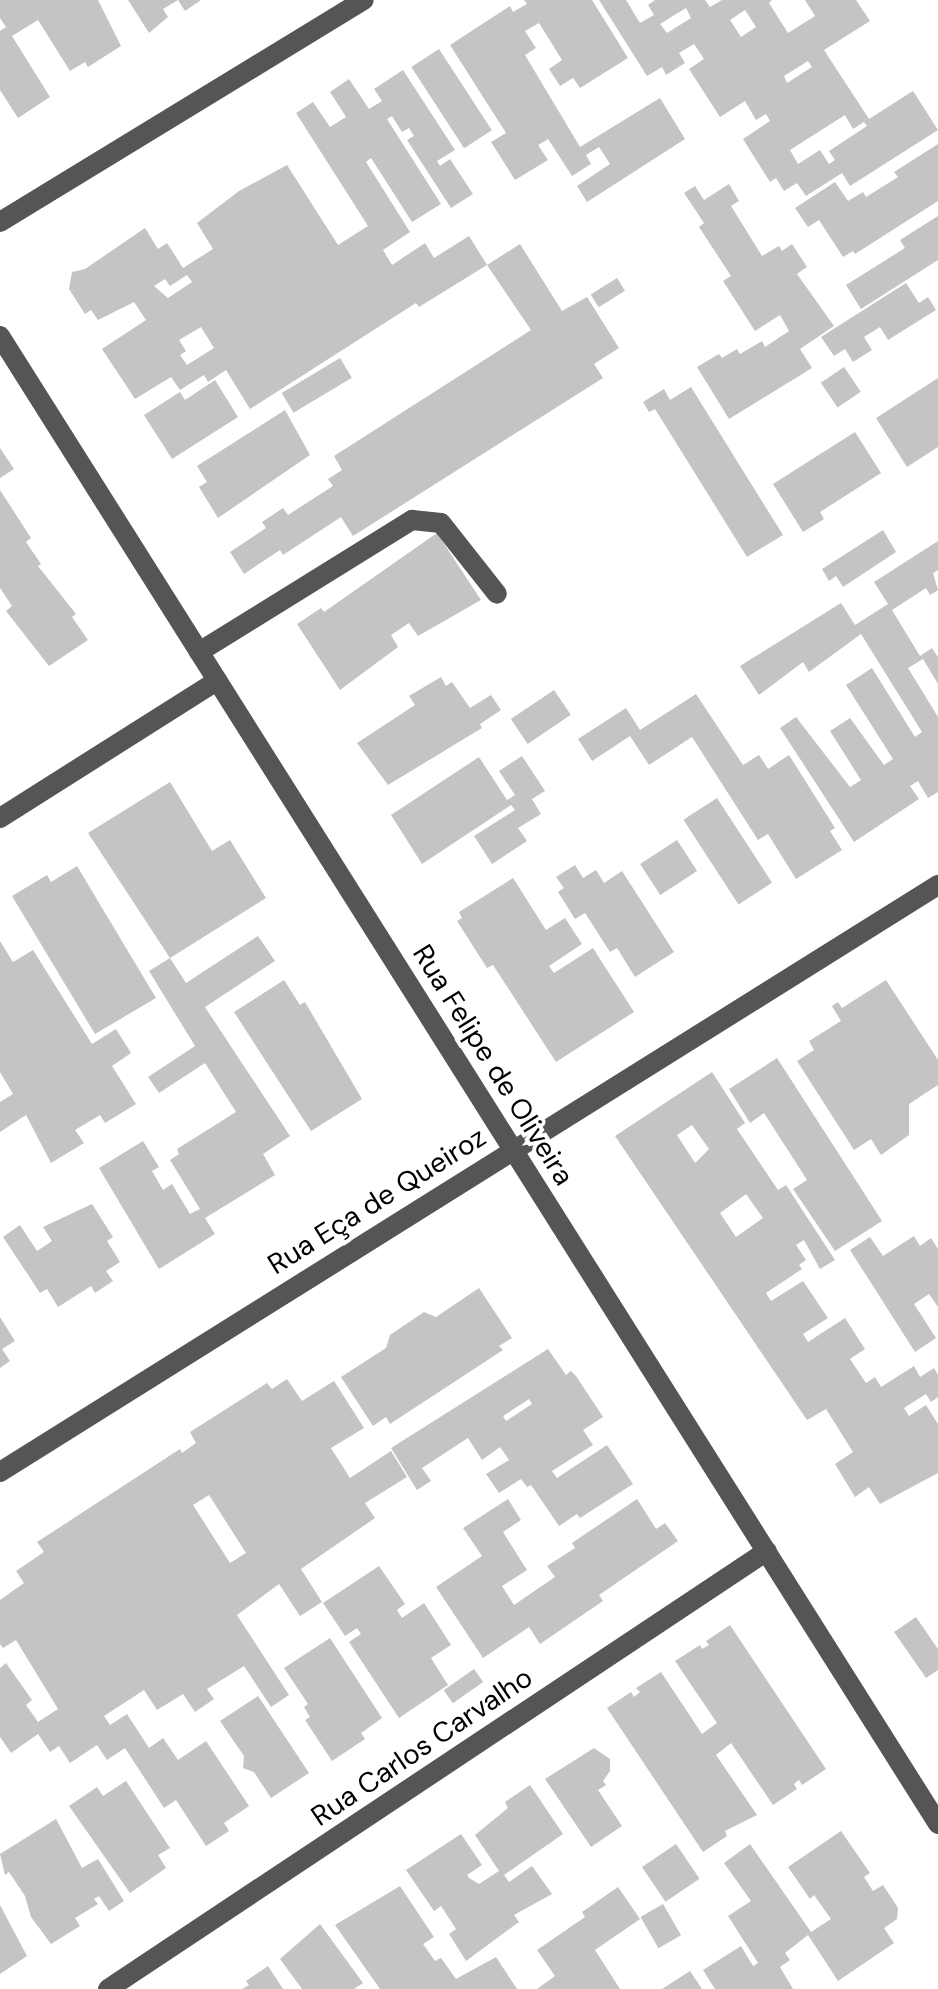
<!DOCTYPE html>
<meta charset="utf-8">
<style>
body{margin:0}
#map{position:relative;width:938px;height:1989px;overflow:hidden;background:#fff;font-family:"DM Sans",sans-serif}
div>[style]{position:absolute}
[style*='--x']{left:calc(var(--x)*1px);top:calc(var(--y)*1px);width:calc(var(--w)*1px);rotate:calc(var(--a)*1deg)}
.building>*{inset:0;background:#c4c4c4;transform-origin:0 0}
.service>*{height:20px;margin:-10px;padding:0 10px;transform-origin:10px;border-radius:10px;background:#555}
.minor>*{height:20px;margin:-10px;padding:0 10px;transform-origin:10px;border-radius:10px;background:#555}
.tertiary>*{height:20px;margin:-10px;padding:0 10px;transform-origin:10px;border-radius:10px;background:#555}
span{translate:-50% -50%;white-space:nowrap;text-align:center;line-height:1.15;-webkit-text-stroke:8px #fff;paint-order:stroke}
.street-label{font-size:28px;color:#000}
</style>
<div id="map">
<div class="building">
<i style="clip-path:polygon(0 0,98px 0,121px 46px,88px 67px,85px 62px,70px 71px,38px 20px,12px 36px,50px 97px,18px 118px,0 90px,0 31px,6px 27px,0 18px)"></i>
<i style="clip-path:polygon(128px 0,201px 0,185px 11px,178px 0,163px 9px,168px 17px,149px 33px)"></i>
<i style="clip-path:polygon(524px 0,592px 0,628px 58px,580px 88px,573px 78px,560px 86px,549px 69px,562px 60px,539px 23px,525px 31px,536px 48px,525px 55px,580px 147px,660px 98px,685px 139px,587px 202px,577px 186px,610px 164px,599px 147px,586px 155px,591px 164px,572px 176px,548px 139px,538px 145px,548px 160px,515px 180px,491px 142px,506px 133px,450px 45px,510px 6px,513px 12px,527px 4px)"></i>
<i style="clip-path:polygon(evenodd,599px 0,626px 0,640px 23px,654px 15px,648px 5px,655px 0,705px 0,710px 7px,722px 0,772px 0,769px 3px,788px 33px,815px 16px,805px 0,856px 0,870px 21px,824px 50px,869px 119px,913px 91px,938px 130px,850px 186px,842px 173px,806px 196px,797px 183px,784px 191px,776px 178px,770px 182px,743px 139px,770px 121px,766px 114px,756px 120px,745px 101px,720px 117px,689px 69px,704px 59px,694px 44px,679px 53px,685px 63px,666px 75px,662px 67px,647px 76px,599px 0,686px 8px,691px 18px,667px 33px,660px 24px,686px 8px,599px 0,745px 10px,756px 27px,741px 37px,730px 20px,745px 10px,599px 0,808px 61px,812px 67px,787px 83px,784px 76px,808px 61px,599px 0,845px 115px,853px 129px,864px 122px,867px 126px,829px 151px,835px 160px,829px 164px,820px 150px,798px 164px,790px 150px,845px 115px)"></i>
<i style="left:439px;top:49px;width:97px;height:33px;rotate:57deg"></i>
<i style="clip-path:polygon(evenodd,403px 70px,455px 150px,437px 161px,440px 166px,450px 159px,473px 194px,451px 208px,407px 140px,414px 136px,409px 128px,402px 132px,392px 116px,387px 119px,441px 204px,412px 222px,371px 158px,366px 162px,410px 232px,383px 250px,392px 265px,425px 243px,434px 258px,469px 236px,487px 265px,419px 307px,416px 303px,250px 409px,226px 370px,208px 382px,204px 375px,180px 390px,171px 377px,135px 399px,102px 349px,146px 320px,134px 302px,98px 320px,91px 310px,85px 314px,69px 289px,72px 272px,85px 269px,145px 228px,158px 249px,167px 243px,183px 268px,213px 249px,197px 223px,239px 191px,287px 165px,338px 245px,368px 226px,296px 113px,313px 102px,330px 127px,346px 117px,330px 92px,349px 79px,369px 109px,382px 101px,374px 89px,403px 70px,187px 275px,192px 282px,168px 298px,154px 286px,165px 279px,170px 286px,187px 275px,403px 70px,201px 327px,214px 348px,187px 365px,180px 355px,186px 351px,179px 340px,201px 327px)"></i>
<i style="clip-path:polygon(938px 144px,938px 201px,855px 254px,853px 251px,843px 257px,819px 220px,808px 227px,795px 208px,835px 182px,848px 201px,863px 192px,866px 197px,898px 177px,894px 172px)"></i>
<i style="clip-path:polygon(729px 184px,739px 201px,731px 206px,762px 256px,779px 246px,782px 251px,792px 244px,807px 267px,797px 274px,834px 326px,800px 349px,812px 368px,729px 419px,697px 367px,719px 354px,722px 358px,737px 349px,740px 354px,762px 341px,765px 347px,789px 331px,780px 315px,755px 331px,723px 281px,731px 276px,699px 227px,704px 223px,684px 193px,695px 186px,704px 200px)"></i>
<i style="clip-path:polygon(938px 216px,938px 260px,861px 309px,846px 285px,905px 248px,900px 240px)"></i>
<i style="clip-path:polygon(520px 244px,562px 311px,587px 297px,619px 348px,594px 364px,603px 378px,353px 536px,341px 517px,283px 555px,280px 550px,244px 574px,230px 552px,266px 528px,262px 522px,283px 508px,288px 515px,333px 486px,328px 479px,342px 470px,334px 456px,531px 330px,487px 265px)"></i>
<i style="left:617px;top:278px;width:15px;height:31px;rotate:58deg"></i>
<i style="clip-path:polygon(906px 283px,919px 303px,928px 297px,936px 310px,888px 340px,880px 327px,864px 337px,872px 350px,853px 362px,845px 349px,834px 356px,821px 337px)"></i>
<i style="left:340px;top:358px;width:23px;height:68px;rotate:59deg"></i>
<i style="left:844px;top:367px;width:30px;height:28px;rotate:56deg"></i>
<i style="clip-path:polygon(938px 378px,938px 447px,907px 467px,876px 418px)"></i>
<i style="clip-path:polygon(215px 380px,238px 417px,172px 459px,144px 415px,180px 392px,185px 400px)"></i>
<i style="clip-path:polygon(691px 387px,783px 535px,747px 557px,655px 409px,649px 412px,643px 402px,664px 389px,670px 400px)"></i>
<i style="clip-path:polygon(285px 410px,310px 455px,218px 518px,199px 487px,207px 482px,197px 466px)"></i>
<i style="clip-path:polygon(855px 432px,881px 473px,820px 512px,824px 519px,803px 532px,773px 484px)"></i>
<i style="clip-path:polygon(0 448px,14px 469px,0 478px)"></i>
<i style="clip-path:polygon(0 490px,31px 538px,26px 542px,41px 564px,38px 566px,76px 614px,72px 617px,88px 640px,49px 666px,6px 611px,12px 606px,0 588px)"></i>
<i style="clip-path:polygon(883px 530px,896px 552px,843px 587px,836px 576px,829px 581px,822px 569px)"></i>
<i style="clip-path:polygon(437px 533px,481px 600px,418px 636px,409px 623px,391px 635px,398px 647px,340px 690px,297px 624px,321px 608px,324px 612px)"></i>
<i style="clip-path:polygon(938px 541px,938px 570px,933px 573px,938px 590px,930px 595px,926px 588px,892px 610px,920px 656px,932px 648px,938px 657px,938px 684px,923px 659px,908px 668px,938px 717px,938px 792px,928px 798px,918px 781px,910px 786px,919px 799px,854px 842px,780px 728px,796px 717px,850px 787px,861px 780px,830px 731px,850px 718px,884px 765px,893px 759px,846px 685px,872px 668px,915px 737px,922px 732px,861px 634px,809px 672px,803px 662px,759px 695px,740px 666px,841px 603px,855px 625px,888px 604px,874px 582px)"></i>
<i style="clip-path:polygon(441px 677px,446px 686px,452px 682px,470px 708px,491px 695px,501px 710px,480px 724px,482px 728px,388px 785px,357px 743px,415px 705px,409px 696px)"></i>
<i style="left:554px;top:690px;width:30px;height:52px;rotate:56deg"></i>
<i style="clip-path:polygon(696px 694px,743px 765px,759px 755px,768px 769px,789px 755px,835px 828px,830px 831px,842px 850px,796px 879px,768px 834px,758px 840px,692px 737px,649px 765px,630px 736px,592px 761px,578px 739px,626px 708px,640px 730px)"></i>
<i style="clip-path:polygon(522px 756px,545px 791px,532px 799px,541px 814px,518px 828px,527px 841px,492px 864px,474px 836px,515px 810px,511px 805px,422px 864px,391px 815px,479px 757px,507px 800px,515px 795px,499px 771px)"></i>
<i style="clip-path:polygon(170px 782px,212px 851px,230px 840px,266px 898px,170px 958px,88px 833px)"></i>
<i style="left:717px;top:798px;width:101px;height:40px;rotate:57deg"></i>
<i style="left:677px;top:840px;width:37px;height:44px;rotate:57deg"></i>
<i style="clip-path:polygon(575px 865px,583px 878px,596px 870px,604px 883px,622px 871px,674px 952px,635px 977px,617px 948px,610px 952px,585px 913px,575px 919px,558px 892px,564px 888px,556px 877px)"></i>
<i style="clip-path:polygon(77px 866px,156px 998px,95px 1034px,12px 896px,47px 875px,51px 882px)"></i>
<i style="clip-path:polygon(513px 878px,546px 930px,565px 918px,582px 944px,549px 966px,554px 973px,593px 948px,634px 1012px,556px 1062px,493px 965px,487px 968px,457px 921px,462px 918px,459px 912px)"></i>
<i style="clip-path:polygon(258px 936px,275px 961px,205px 1007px,290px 1136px,263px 1154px,275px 1175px,205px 1218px,215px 1234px,159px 1269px,99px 1168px,143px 1141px,159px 1167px,152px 1171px,163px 1190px,172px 1184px,190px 1214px,200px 1209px,170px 1160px,179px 1154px,177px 1149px,236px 1112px,205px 1063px,159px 1093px,148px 1077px,195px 1046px,149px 971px,170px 958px,186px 983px)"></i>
<i style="clip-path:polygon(0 941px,13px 962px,33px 950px,92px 1044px,116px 1029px,131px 1053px,112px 1066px,136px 1104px,105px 1123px,100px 1115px,75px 1130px,84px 1143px,51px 1163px,26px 1115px,0 1132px,0 1102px,13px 1094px,0 1072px)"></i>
<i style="clip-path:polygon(284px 980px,300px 1005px,305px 1002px,362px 1099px,311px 1131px,234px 1012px)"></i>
<i style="clip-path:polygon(886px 980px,938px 1060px,938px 1085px,909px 1104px,909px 1135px,881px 1155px,871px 1139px,854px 1150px,797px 1061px,814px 1050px,809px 1041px,841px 1021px,832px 1006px,838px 1002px,842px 1008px)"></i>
<i style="clip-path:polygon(777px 1058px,882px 1221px,835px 1251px,793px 1189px,807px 1180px,764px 1113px,750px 1123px,729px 1089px)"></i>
<i style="clip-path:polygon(evenodd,712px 1072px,745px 1123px,737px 1129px,778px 1190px,786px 1185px,835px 1260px,820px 1269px,804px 1240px,796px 1245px,806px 1260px,799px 1265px,802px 1269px,766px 1293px,771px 1301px,803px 1281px,828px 1318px,803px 1334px,808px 1342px,845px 1318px,865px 1349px,850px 1359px,866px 1383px,875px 1377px,881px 1387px,914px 1366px,920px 1377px,934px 1368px,938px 1375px,938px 1397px,931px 1402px,926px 1394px,904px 1408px,909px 1416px,926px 1405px,938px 1424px,938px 1473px,880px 1504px,869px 1487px,855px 1497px,835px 1464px,853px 1452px,826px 1409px,807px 1420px,615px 1136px,712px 1072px,692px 1125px,709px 1149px,695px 1163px,677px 1135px,692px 1125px,712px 1072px,746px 1194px,763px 1218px,736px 1237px,720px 1213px,746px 1194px)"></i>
<i style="clip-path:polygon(92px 1204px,113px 1237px,107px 1241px,120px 1262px,106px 1271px,113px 1281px,95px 1293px,91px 1286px,58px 1307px,47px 1289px,40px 1293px,3px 1237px,20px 1225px,37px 1251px,52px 1241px,43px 1227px)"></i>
<i style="clip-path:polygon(914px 1236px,920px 1246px,931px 1238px,938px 1249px,938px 1307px,929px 1294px,914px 1304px,936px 1338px,915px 1352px,850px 1250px,870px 1237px,883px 1256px)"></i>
<i style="clip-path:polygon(479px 1288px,512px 1338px,499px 1346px,503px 1350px,390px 1424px,386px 1417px,373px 1426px,341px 1377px,386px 1348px,390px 1335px,424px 1312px,436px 1317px)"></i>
<i style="clip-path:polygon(0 1317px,15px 1341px,2px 1349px,10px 1361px,0 1368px)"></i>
<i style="clip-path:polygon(evenodd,548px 1349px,566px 1375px,571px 1371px,576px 1376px,603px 1417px,583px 1430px,593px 1445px,552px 1471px,557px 1478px,607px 1445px,633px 1484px,580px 1518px,577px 1514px,559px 1526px,531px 1485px,527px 1487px,521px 1479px,499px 1493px,486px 1474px,509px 1460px,500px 1447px,482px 1460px,468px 1438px,422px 1468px,431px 1481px,417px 1490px,391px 1448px,548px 1349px,529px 1399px,532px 1404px,506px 1421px,503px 1416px,529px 1399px)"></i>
<i style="clip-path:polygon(evenodd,287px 1379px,302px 1401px,334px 1381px,364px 1428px,331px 1448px,350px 1478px,391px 1451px,407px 1477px,365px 1503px,375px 1518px,301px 1569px,322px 1602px,300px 1616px,279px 1584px,237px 1615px,289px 1695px,271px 1707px,244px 1666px,207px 1689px,214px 1699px,195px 1712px,183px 1694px,157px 1710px,144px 1690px,104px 1716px,110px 1725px,127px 1714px,149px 1748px,163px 1738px,178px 1760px,206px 1741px,249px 1806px,224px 1823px,229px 1831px,206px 1846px,176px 1800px,164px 1808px,125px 1748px,107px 1760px,97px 1745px,70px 1763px,59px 1746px,50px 1752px,38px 1734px,11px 1753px,0 1737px,0 1668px,6px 1663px,32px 1700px,26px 1705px,38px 1722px,58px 1709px,16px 1640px,3px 1648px,0 1644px,0 1600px,24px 1583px,16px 1571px,44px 1552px,37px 1542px,180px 1449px,182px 1453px,196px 1443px,190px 1432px,267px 1383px,272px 1389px,287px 1379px,209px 1495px,246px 1553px,230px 1563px,193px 1505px,209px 1495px)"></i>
<i style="clip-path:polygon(508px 1499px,521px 1520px,503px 1532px,527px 1570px,502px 1586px,514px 1605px,555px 1577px,547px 1566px,575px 1548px,572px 1543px,637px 1499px,656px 1529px,665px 1523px,678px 1541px,599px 1595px,603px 1601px,540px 1644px,529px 1627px,483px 1658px,436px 1587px,482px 1556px,463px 1528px)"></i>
<i style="clip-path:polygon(379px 1566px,405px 1604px,397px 1610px,402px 1618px,424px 1603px,451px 1645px,431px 1658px,448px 1685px,399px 1718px,349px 1642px,361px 1634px,357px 1628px,345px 1636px,323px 1603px)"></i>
<i style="clip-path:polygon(916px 1617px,938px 1649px,938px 1670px,926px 1678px,894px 1632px)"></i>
<i style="clip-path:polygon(730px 1625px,826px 1769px,802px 1785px,799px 1780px,794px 1784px,797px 1789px,773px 1805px,731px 1743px,716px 1755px,757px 1815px,725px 1831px,727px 1836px,703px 1852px,607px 1708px,631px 1692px,634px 1697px,640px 1692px,636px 1688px,661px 1672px,702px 1734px,717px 1723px,675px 1661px,700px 1645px,702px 1649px,709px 1645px,706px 1641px)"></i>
<i style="clip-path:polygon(330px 1638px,382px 1718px,361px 1733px,365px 1739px,332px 1761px,305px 1720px,310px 1717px,304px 1707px,308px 1704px,284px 1668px)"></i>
<i style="left:474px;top:1669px;width:16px;height:37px;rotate:55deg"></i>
<i style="clip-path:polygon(258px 1696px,309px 1773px,271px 1798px,254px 1772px,243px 1768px,244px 1756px,220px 1721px)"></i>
<i style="clip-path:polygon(594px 1748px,610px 1759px,610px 1771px,603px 1781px,606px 1785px,598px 1790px,622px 1826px,591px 1847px,545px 1779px)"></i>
<i style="clip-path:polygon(126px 1781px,170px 1848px,158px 1855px,166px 1868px,130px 1893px,69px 1806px,97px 1787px,103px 1796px)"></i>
<i style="clip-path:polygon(530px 1785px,563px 1834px,504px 1875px,509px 1882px,532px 1866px,552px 1894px,514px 1915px,519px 1922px,466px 1961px,449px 1934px,456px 1929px,441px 1906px,434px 1911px,406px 1870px,461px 1834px,482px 1865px,467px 1875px,469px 1878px,479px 1884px,499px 1871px,475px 1835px,508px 1808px,505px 1802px)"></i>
<i style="clip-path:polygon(56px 1819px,82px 1868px,98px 1859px,124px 1901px,109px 1911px,99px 1896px,94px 1899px,98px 1904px,75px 1918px,80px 1926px,51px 1944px,31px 1917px,25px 1896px,9px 1872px,5px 1875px,0 1854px)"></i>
<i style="clip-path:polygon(841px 1831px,870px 1873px,864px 1877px,873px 1891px,883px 1885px,898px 1908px,897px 1919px,884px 1928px,894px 1943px,838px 1981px,808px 1935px,785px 1953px,790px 1960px,780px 1967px,793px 1989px,715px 1989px,703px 1970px,741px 1946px,753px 1966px,758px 1963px,728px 1916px,751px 1901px,724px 1863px,750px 1844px,811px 1932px,831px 1919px,814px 1895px,810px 1899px,788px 1867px)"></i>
<i style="left:676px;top:1844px;width:42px;height:41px;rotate:56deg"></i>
<i style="clip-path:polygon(400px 1886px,434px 1937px,423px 1944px,435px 1961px,441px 1958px,456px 1979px,496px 1957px,517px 1989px,380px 1989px,335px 1925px)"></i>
<i style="clip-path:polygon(618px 1887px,640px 1919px,595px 1950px,620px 1989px,537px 1989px,555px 1976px,537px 1950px,585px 1917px,582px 1912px)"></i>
<i style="left:663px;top:1904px;width:36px;height:26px;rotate:60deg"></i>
<i style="clip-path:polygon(0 1905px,27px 1956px,0 1974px)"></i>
<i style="clip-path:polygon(320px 1924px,363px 1983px,354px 1989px,302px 1989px,280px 1959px)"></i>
<i style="clip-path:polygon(268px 1966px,283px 1989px,242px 1989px,249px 1985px,246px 1981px)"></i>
<i style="clip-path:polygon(690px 1971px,702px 1989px,662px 1989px)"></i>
</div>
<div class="service">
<i style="--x:199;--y:652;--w:251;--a:-31.8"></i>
<i style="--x:412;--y:520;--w:29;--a:6"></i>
<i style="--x:441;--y:523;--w:90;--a:51.7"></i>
</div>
<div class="minor">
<i style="--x:0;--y:222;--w:426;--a:-31.4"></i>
<i style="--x:0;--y:818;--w:257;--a:-32.3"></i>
<i style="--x:108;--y:1989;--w:791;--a:-33.61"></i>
</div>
<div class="tertiary">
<i style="--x:0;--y:336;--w:1759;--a:57.77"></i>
<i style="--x:0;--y:1472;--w:1107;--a:-32.04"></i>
</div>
<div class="street-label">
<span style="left:493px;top:1065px;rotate:58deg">Rua Felipe de Oliveira</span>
<span style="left:377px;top:1201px;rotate:-32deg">Rua Eça de Queiroz</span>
<span style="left:422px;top:1747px;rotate:-34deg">Rua Carlos Carvalho</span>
</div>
</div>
